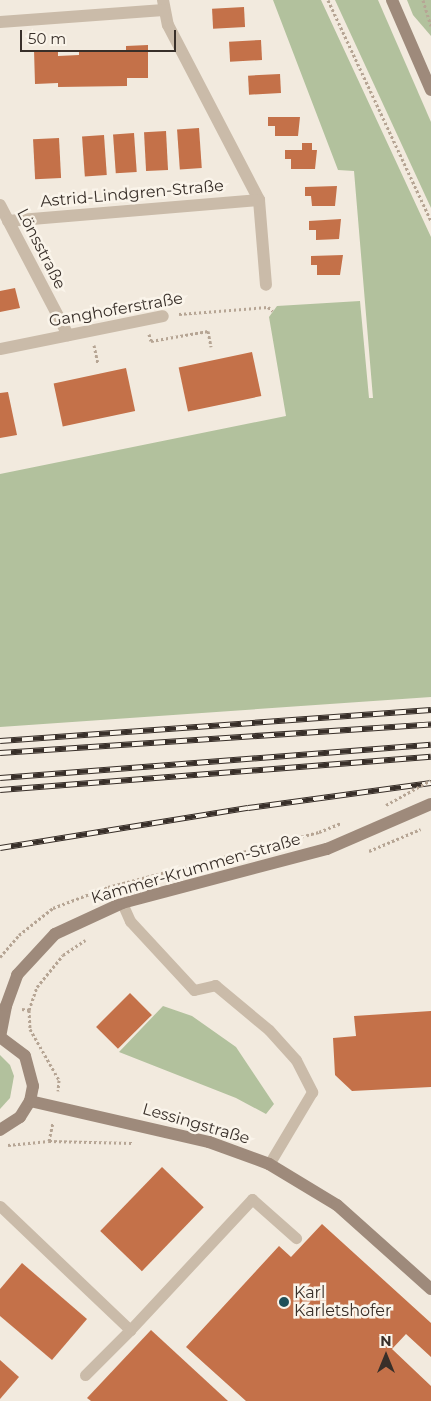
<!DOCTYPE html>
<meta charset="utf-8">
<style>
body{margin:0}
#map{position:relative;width:431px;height:1401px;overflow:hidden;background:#f2eade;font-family:Montserrat,sans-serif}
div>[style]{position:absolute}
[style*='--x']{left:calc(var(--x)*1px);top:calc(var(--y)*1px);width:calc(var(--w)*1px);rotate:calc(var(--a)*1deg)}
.green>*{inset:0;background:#b2c19d}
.building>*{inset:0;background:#c47149;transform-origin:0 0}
.path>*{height:3px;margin-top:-1.5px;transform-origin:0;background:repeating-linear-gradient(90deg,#b6a594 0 2.5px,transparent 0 5px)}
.lane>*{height:11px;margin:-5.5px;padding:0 5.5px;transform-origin:5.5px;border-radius:5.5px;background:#cabba9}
.street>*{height:12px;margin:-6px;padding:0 6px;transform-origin:6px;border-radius:6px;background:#cabba9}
.secondary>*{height:12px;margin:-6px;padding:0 6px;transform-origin:6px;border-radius:6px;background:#9e8a7b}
.rail>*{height:5.5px;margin-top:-2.75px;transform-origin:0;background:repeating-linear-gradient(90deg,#faf4ea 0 11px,#382f29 0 22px);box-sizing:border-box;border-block:1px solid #382f29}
.path-bridge>*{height:3px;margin-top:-1.5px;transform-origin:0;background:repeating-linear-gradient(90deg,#b6a594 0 2.5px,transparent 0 5px)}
.dots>*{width:14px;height:14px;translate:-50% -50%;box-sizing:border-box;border:2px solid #faf4ea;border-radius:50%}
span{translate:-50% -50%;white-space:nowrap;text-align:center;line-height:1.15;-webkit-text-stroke:5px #faf4ea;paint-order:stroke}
.street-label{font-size:16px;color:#382f29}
.poi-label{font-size:16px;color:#382f29}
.left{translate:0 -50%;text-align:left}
.north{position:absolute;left:361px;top:1331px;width:50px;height:50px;-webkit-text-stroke:4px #faf4ea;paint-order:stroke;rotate:0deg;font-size:14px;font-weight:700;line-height:20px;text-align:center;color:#382f29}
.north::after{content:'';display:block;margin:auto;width:18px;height:22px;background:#382f29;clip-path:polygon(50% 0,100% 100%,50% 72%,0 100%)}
.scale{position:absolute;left:20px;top:30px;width:156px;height:22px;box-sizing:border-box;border:2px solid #382f29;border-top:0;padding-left:6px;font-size:15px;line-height:18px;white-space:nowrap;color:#382f29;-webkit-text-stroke:4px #faf4ea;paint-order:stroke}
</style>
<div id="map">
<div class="green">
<i style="clip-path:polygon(273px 0,321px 0,431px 237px,431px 697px,0 727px,0 474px,286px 416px,269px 317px,277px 306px,360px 301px,369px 398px,373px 398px,354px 171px,338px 170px)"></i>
<i style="clip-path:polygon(335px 0,378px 0,431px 122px,431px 208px)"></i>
<i style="clip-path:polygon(407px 0,431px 0,431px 36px,413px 15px)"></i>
<i style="clip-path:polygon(163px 1006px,192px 1016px,236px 1047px,274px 1104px,266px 1114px,236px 1098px,119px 1052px)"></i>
<i style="clip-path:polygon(0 1055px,10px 1065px,14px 1076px,10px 1098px,0 1109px)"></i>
</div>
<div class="building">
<i style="left:244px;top:7px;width:20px;height:32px;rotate:87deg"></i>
<i style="left:261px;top:40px;width:20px;height:32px;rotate:87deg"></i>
<i style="clip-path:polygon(148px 45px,148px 78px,127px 78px,127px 86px,58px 87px,58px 83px,35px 84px,34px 50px,58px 50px,58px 56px,79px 55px,79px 52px,126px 51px,126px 46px)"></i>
<i style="left:280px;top:74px;width:19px;height:32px;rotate:87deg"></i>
<i style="clip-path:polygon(268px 117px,300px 117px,298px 136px,275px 136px,275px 126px,268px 126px)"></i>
<i style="left:199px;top:128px;width:40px;height:22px;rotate:86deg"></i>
<i style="left:166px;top:131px;width:39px;height:22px;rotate:87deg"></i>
<i style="left:134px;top:133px;width:39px;height:21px;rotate:86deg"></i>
<i style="left:104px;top:135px;width:40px;height:22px;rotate:86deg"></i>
<i style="left:59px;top:138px;width:40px;height:26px;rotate:87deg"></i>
<i style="clip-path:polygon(302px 143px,312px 143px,312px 150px,317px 150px,315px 169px,291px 169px,291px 159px,285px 159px,285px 150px,302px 150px)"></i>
<i style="clip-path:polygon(337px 186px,335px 206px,312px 206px,311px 196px,305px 196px,305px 187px)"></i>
<i style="clip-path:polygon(341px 219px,339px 239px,316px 240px,316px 230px,309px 230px,309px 221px)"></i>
<i style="clip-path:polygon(343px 255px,340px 275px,317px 275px,317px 265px,311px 265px,311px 256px)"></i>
<i style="clip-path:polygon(15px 288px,20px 308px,0 312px,0 291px)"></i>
<i style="left:252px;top:352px;width:45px;height:75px;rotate:78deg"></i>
<i style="left:126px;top:368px;width:44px;height:74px;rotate:78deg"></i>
<i style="clip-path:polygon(8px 392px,17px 435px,0 438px,0 393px)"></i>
<i style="left:130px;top:993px;width:31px;height:48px;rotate:45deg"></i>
<i style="clip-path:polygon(431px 1011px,431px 1087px,352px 1091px,335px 1075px,333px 1038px,356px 1036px,354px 1016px)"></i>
<i style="left:162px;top:1167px;width:58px;height:89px;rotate:44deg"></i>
<i style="clip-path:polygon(322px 1224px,431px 1323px,431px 1357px,406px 1334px,392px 1349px,431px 1386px,431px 1401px,246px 1401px,186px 1347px,279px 1246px,291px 1257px)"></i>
<i style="clip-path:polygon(22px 1263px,87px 1319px,52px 1360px,0 1316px,0 1289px)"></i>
<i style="clip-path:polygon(151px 1330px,228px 1401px,91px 1401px,87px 1398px)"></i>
<i style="clip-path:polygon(0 1360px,19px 1377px,0 1399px)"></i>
</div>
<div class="path">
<i style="--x:328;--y:0;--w:244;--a:65"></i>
<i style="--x:423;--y:0;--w:27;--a:73"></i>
<i style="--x:268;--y:307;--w:6;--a:39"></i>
<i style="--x:179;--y:314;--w:89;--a:-4.5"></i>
<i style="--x:149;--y:334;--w:7;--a:74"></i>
<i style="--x:151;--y:341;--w:58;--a:-10"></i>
<i style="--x:208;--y:331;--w:16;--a:79"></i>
<i style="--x:94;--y:345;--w:19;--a:78"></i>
<i style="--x:369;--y:851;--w:56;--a:-22.9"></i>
<i style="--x:0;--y:957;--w:29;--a:-49"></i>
<i style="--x:19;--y:935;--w:43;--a:-38.5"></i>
<i style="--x:53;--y:908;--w:59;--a:-20.9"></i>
<i style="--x:108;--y:887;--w:218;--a:-14.6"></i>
<i style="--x:319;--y:832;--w:24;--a:-22"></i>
<i style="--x:22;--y:1009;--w:7;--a:8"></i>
<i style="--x:29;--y:1010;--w:19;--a:87"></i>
<i style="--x:30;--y:1029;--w:59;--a:60.4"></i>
<i style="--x:59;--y:1080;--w:11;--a:95"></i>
<i style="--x:29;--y:1010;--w:24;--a:-71"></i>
<i style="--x:37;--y:987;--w:41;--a:-50.9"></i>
<i style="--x:63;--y:955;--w:27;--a:-34"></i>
<i style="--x:49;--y:1141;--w:19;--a:-78"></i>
<i style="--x:8;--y:1145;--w:41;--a:-5.6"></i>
<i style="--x:49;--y:1141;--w:83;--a:1.4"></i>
</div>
<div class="lane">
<i style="--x:122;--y:903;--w:20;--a:66"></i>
<i style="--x:130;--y:921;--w:94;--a:47.2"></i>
<i style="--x:194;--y:990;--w:22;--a:-13"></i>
<i style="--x:215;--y:985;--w:70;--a:39.8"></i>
<i style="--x:269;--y:1030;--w:40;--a:48"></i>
<i style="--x:296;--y:1060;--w:36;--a:63"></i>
<i style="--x:312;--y:1092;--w:84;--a:120.8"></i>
<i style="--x:0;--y:1206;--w:180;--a:43.6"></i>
<i style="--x:130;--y:1330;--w:179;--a:-47"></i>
<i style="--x:252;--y:1199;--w:59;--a:41.6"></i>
<i style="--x:85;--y:1375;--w:64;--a:-45"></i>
</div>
<div class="street">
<i style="--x:163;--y:0;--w:25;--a:79"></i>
<i style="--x:168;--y:25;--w:197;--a:62.5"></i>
<i style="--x:259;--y:200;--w:85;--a:85.3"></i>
<i style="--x:0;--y:22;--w:164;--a:-4.2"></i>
<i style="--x:0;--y:205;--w:147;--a:62.4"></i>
<i style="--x:8;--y:221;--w:252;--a:-4.8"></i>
<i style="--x:0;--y:349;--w:166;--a:-11.4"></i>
</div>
<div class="secondary">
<i style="--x:392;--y:0;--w:98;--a:66.6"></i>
<i style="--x:0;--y:1037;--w:32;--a:-79"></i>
<i style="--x:6;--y:1006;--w:33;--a:-70"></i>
<i style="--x:17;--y:975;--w:56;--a:-47.2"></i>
<i style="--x:55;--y:934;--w:74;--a:-24.8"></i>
<i style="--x:122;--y:903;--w:212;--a:-14.8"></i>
<i style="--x:327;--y:849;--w:113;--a:-23.4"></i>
<i style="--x:0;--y:1037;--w:31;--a:37"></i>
<i style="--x:25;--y:1056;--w:31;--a:75"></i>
<i style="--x:33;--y:1086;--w:15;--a:101"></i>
<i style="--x:30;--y:1101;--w:19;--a:122"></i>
<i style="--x:20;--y:1117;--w:24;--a:147"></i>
<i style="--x:30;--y:1101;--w:184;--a:12.9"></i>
<i style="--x:209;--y:1142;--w:64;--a:20.1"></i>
<i style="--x:269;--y:1164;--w:79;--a:31.1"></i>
<i style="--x:337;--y:1205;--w:126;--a:41.8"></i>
</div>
<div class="rail">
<i style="--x:0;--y:741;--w:432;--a:-4.1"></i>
<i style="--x:0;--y:753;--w:432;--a:-3.8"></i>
<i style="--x:0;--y:778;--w:432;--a:-4.4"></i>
<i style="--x:0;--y:790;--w:432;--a:-4.4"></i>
<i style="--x:0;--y:848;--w:251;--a:-9.2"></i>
<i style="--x:248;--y:808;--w:185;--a:-7.8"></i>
</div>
<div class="path-bridge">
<i style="--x:386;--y:805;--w:51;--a:-29.1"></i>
</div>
<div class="dots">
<i style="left:284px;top:1302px;background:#1f5059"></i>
</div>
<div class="street-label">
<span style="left:132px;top:194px;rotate:-5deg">Astrid-Lindgren-Straße</span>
<span style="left:41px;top:249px;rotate:63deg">Lönsstraße</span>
<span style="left:116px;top:310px;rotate:-10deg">Ganghoferstraße</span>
<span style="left:196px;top:869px;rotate:-16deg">Kammer-Krummen-Straße</span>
<span style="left:196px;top:1124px;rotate:16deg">Lessingstraße</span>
</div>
<div class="poi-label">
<span class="left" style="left:294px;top:1302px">Karl<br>Karletshofer</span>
</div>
<div class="north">N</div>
<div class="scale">50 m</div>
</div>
